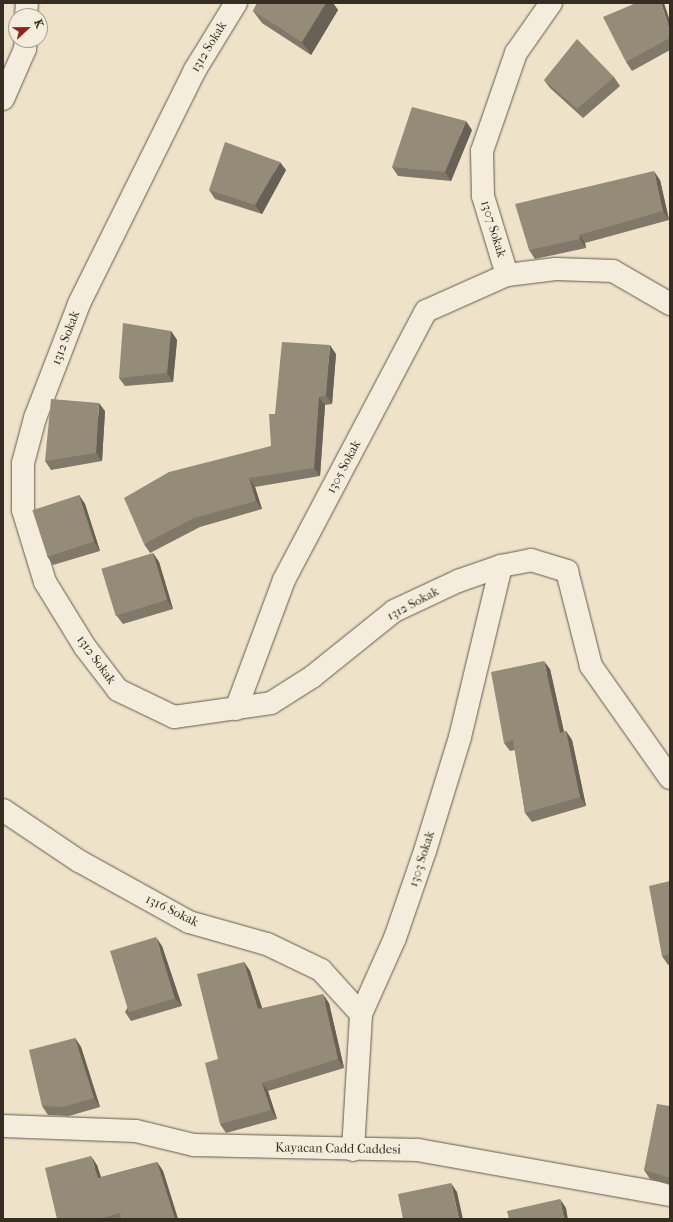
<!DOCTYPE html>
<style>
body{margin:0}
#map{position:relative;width:673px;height:1222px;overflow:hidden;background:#eee2c9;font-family:"IM FELL French Canon",serif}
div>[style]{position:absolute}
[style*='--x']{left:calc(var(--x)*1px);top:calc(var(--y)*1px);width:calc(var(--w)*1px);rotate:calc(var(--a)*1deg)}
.roads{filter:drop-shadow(0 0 1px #635a4c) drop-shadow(0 0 1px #635a4c)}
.street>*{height:22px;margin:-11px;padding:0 11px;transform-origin:11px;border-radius:11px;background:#f4ecdc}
.secondary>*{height:22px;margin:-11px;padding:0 11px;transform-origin:11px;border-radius:11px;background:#f4ecdc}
.wall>*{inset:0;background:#807868}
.shaded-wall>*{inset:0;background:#686155}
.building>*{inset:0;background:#958b79;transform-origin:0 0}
span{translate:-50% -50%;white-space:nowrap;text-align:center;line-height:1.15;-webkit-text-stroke:3px #f4ecdc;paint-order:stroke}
.street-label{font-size:13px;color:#352d22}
.frame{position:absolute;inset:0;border:4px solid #352d22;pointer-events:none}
.north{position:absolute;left:8px;top:8px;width:40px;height:40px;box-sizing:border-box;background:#f4ecdc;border:1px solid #a8a092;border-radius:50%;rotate:68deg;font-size:11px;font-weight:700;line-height:16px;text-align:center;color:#352d22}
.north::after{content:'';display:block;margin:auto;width:14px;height:18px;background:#8f2418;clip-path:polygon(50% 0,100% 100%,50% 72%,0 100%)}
</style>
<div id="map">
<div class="roads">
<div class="street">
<i style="--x:236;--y:3;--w:79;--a:121.5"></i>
<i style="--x:195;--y:70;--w:261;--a:116.4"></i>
<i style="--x:79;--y:304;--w:122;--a:111.1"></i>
<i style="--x:35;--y:418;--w:47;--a:104.9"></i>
<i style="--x:23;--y:463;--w:47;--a:90"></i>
<i style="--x:23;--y:510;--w:75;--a:73"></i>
<i style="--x:45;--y:582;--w:76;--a:58.4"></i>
<i style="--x:85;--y:647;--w:54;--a:52.5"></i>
<i style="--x:118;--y:690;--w:62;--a:25.7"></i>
<i style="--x:174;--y:717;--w:98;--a:-8.2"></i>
<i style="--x:271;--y:703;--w:49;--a:-32.4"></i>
<i style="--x:312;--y:677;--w:105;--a:-38.8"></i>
<i style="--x:394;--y:611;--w:71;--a:-25.1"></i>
<i style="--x:458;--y:581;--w:46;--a:-19.2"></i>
<i style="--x:501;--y:566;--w:31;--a:-11"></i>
<i style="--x:531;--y:560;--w:38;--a:17"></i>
<i style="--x:567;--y:571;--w:98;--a:75.8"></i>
<i style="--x:591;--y:666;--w:137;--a:54.8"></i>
<i style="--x:26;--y:16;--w:13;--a:-86"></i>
<i style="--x:3;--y:99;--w:55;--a:-66.3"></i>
<i style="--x:25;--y:49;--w:9;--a:-84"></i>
<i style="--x:507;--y:275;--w:83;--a:-106.9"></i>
<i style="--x:483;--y:196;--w:45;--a:-91.3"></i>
<i style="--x:482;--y:151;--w:104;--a:-70.9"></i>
<i style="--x:516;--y:53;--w:61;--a:-55"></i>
<i style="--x:236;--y:709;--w:138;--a:-69.6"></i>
<i style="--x:284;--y:580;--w:304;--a:-62.2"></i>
<i style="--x:426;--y:311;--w:89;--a:-24"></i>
<i style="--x:507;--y:275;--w:49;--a:-7"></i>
<i style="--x:556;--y:269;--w:57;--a:2"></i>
<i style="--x:613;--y:271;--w:66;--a:30.1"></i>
<i style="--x:3;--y:810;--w:92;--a:33.9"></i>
<i style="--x:79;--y:861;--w:126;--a:29"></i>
<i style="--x:189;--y:922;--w:81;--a:15.8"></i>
<i style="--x:267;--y:944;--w:60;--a:25.7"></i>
<i style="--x:321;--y:970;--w:59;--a:47.7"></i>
<i style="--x:353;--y:1150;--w:136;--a:-86.6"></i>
<i style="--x:361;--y:1014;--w:83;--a:-65.9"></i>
<i style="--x:395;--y:938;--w:92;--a:-71"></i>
<i style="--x:425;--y:851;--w:119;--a:-72.9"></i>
<i style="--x:460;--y:737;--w:176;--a:-76.5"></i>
</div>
<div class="secondary">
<i style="--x:3;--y:1126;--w:133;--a:2.2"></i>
<i style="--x:136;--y:1131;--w:60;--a:13.6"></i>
<i style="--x:194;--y:1145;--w:224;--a:1.3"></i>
<i style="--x:418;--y:1150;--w:256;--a:10.1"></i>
</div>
</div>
<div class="wall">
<i style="clip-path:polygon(257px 3px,333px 3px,338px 10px,311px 55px,262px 23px,253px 11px)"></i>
<i style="clip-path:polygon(670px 21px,670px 50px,632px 71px,626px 62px)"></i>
<i style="clip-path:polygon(614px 77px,620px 86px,583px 118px,550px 88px,544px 80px)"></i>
<i style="clip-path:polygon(472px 130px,451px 181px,398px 176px,392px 167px)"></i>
<i style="clip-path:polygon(286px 170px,262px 214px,215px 199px,209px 190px)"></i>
<i style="clip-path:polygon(660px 180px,669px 220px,585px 243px,586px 248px,535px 259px,529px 250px)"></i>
<i style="clip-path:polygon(171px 331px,177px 340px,173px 382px,125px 386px,119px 378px)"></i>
<i style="clip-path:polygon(336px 354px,332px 404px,325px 405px,320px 476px,255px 487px,262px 509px,200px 527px,150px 553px,144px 544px,271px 446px,275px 414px)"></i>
<i style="clip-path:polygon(105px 411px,102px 461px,51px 470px,45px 461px)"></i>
<i style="clip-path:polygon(79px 495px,85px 504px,100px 551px,53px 565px,47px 556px)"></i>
<i style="clip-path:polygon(153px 553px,159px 562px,173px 609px,123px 624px,116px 615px)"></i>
<i style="clip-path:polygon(550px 669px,564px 732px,566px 731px,572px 740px,586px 806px,532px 822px,525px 813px,515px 750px,510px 751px,504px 743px)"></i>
<i style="clip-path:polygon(670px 881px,670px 964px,668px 965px,662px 956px)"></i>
<i style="clip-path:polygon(162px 946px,182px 1006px,131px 1021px,125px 1012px)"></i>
<i style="clip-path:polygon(244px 962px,250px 971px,262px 1008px,329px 1003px,344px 1068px,268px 1091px,277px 1119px,226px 1133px,220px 1124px,218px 1059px)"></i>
<i style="clip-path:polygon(75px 1038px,81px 1047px,100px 1107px,69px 1116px,48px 1115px,42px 1106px)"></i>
<i style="clip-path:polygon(670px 1106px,670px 1185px,650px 1179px,644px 1170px)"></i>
<i style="clip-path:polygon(157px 1162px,163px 1171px,178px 1219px,57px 1219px,97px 1165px,101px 1177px)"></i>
</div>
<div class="shaded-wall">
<i style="clip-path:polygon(326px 3px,333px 3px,338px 10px,311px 55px,302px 42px)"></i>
<i style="clip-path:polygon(661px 3px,664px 3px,670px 21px,670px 30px)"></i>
<i style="clip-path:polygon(466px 121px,472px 130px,451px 181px,445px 172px)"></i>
<i style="clip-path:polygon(280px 162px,286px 170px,262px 214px,255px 205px)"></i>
<i style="clip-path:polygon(654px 171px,660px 180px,669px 220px,663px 211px)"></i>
<i style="clip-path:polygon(579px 235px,585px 243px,586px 248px,580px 239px)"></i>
<i style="clip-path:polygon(171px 331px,177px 340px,173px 382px,167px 373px)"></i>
<i style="clip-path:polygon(330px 345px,336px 354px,332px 404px,326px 395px)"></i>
<i style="clip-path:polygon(319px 397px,325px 405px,320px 476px,314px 468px)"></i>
<i style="clip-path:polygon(99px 403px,105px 411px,102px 461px,96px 453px)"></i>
<i style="clip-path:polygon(249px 478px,255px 487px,262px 509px,256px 501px)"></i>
<i style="clip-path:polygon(79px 495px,85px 504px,100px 551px,94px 542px)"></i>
<i style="clip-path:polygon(153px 553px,159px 562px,173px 609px,167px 600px)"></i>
<i style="clip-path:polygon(544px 661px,550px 669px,566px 741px,560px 733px)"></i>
<i style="clip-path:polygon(566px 731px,572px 740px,586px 806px,580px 797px)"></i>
<i style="clip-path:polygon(156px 937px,162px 946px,182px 1006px,175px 998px)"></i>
<i style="clip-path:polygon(244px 962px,250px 971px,265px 1017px,258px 1009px)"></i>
<i style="clip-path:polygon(323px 994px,329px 1003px,344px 1068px,338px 1059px)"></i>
<i style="clip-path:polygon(75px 1038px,81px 1047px,100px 1107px,94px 1098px)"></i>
<i style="clip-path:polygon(262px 1083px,268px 1091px,277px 1119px,271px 1110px)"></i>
<i style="clip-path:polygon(91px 1156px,97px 1165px,104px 1187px,98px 1178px)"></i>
<i style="clip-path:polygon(157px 1162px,163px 1171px,178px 1219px,175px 1219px)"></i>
<i style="clip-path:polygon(451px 1183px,457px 1192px,463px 1219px,459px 1219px)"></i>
<i style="clip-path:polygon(560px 1199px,566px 1208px,568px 1219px,564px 1219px)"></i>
</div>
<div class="building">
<i style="clip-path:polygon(257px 3px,326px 3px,302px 42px,253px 11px)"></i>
<i style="clip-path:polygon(636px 3px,661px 3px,670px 30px,670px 38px,626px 62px,603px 17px)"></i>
<i style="clip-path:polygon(577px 39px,614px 77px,577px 109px,544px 80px)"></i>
<i style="clip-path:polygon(412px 107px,466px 121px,445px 172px,392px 167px)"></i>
<i style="clip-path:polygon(225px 142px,280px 162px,255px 205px,209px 190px)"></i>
<i style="clip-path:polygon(654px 171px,663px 211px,579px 235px,580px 239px,529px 250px,515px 204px)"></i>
<i style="clip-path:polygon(123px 323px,171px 331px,167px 373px,119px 378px)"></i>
<i style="clip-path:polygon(282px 342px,330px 345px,326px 395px,319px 397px,314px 468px,249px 478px,256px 501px,194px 518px,144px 544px,124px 498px,169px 472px,271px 446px,269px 414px,275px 414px)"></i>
<i style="clip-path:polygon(51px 399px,99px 403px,96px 453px,45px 461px)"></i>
<i style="left:79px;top:495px;width:49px;height:49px;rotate:72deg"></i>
<i style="left:153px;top:553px;width:49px;height:54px;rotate:73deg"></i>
<i style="clip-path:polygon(544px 661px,560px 733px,566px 731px,580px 797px,525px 813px,513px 740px,504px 743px,491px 672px)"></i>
<i style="clip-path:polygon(670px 881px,670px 954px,662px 956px,649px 886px)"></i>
<i style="left:156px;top:937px;width:64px;height:48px;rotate:73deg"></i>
<i style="clip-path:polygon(244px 962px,258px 1009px,323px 994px,338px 1059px,262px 1083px,271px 1110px,220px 1124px,205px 1063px,218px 1059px,197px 974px)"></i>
<i style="clip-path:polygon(75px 1038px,94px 1098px,63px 1107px,42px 1106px,29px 1050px)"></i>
<i style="clip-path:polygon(657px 1104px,670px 1106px,670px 1178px,644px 1170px)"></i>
<i style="clip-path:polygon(91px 1156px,98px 1178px,157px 1162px,175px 1219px,121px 1219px,120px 1213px,100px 1219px,57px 1219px,45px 1168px)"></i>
<i style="clip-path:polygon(451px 1183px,459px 1219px,403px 1219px,398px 1194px)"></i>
<i style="clip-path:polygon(560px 1199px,564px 1219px,509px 1219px,507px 1211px)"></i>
</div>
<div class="street-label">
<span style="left:209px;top:47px;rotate:-59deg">1312 Sokak</span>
<span style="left:493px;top:229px;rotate:73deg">1307 Sokak</span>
<span style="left:66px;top:338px;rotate:-69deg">1312 Sokak</span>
<span style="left:344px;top:467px;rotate:-62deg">1305 Sokak</span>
<span style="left:413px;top:604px;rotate:-28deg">1312 Sokak</span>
<span style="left:96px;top:660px;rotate:54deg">1312 Sokak</span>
<span style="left:422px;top:859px;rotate:-72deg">1303 Sokak</span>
<span style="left:172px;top:911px;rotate:26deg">1316 Sokak</span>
<span style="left:338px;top:1149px;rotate:1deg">Kayacan Cadd Caddesi</span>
</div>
<div class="frame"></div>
<div class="north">K</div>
</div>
